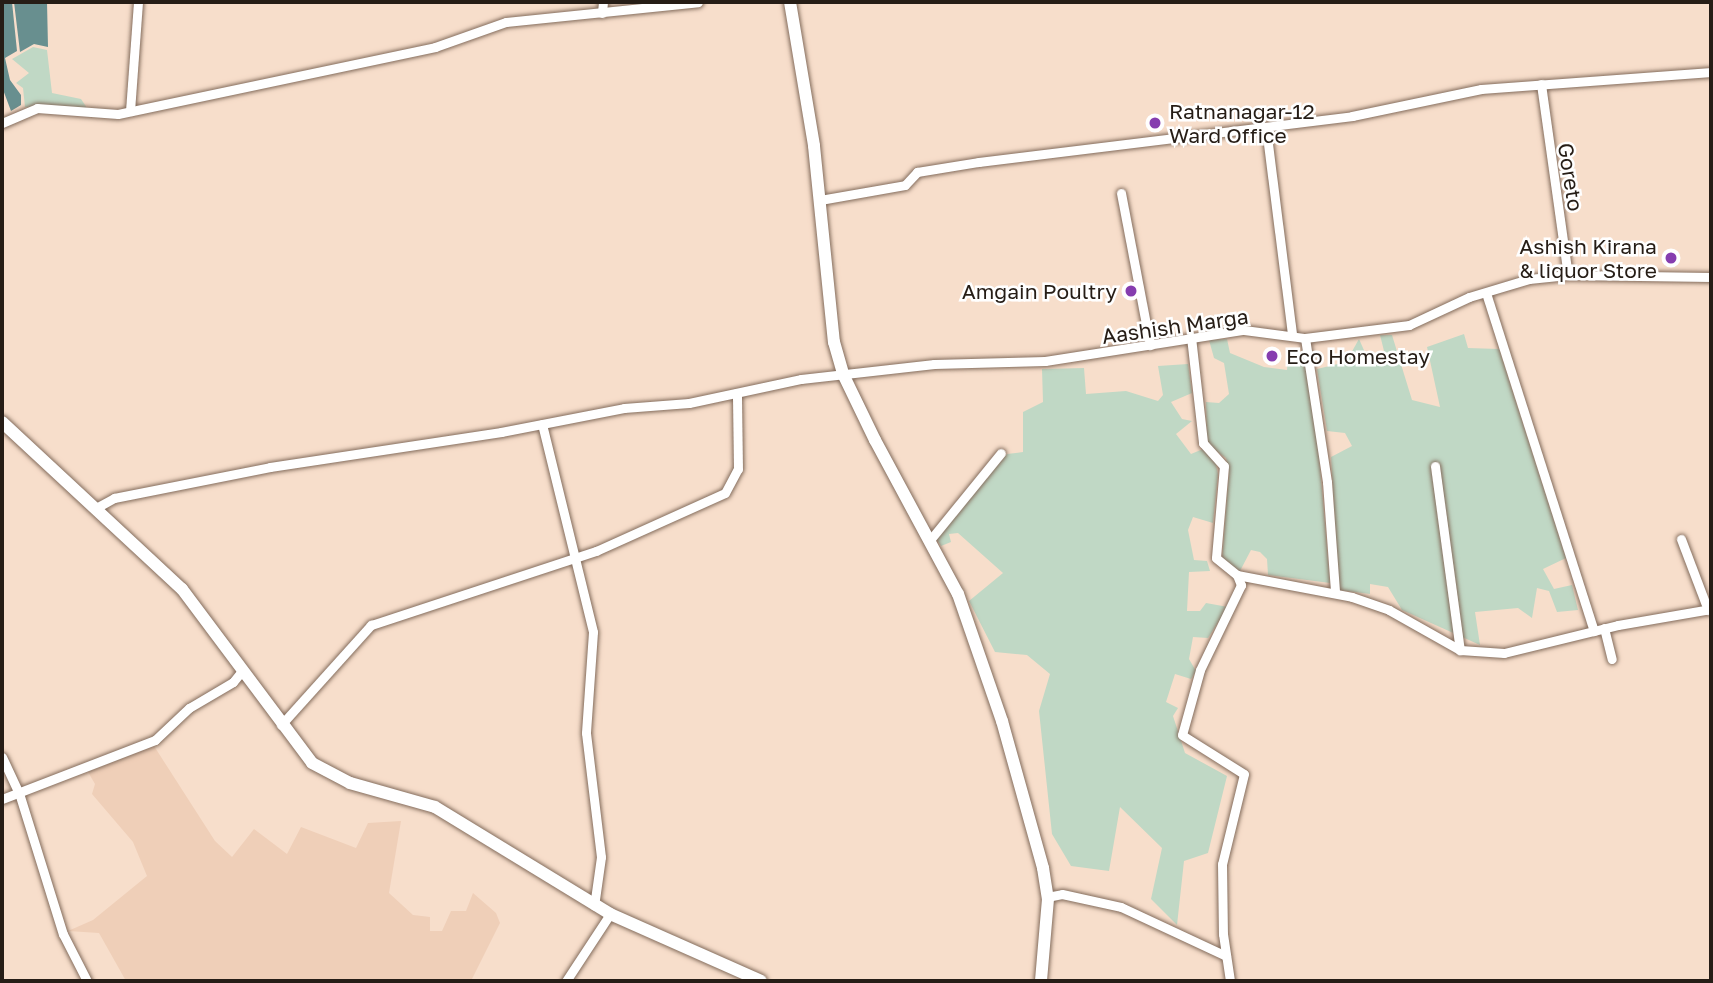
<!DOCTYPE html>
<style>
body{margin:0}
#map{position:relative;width:1713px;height:983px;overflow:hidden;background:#f7decb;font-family:"Golos Text",sans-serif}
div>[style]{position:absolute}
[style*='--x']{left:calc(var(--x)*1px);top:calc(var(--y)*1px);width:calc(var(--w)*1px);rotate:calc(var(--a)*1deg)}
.built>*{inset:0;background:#efcfb8}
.green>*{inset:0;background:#c0d8c5}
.water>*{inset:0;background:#688f8f}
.roads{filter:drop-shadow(0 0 2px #836c5c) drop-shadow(0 0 2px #836c5c)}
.street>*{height:9px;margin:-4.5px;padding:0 4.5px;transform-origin:4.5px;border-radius:4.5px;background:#fff}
.secondary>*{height:12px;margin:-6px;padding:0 6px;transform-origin:6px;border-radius:6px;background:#fff}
.dots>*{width:19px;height:19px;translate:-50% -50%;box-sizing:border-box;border:4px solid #fff;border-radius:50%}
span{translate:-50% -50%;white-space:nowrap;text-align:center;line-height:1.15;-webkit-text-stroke:5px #fff;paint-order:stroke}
.poi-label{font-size:21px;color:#261d16}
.left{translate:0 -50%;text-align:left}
.right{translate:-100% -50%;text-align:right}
.street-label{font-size:21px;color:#261d16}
.frame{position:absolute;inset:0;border:4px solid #261d16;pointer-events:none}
</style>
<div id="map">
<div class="built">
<i style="clip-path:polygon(154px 746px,215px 841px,232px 857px,254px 829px,287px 854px,301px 827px,356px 848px,368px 823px,401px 821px,389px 893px,413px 915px,430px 917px,430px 931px,442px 931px,451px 911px,466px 911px,473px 893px,496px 913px,500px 923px,471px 981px,126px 981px,99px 933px,68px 931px,93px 920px,147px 876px,133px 842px,92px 794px,95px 784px,88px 772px)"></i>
</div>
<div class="green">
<i style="clip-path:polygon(33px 47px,47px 50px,52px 93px,81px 99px,89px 111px,25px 107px,23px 88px,16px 83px,29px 73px,12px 59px)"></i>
<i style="clip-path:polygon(1464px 334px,1468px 348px,1499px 349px,1566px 558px,1543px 569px,1554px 589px,1572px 585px,1578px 610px,1557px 612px,1549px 591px,1537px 588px,1532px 618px,1518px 608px,1475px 612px,1480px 645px,1402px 610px,1388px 587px,1370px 584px,1370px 594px,1339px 590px,1331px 457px,1352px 446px,1345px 433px,1327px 431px,1317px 369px,1346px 362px,1359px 339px,1367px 357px,1386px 359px,1380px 335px,1392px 335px,1412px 400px,1440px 407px,1427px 347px)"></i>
<i style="clip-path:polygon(1227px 339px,1230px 353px,1264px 367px,1287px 370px,1288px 358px,1303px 356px,1314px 398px,1330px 583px,1268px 575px,1267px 559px,1260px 552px,1251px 550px,1240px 571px,1222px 561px,1229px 472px,1226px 458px,1207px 444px,1206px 402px,1219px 403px,1229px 394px,1224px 363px,1214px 358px,1209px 340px)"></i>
<i style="clip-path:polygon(1188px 364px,1192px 393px,1171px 402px,1182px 419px,1192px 421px,1176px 434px,1191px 454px,1203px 449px,1215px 460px,1218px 474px,1213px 523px,1193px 517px,1188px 530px,1194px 560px,1207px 561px,1210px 571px,1189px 572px,1187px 611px,1200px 611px,1206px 603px,1228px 607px,1208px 638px,1193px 637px,1189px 659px,1196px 671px,1191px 679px,1175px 674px,1166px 702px,1178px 708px,1173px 716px,1185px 753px,1227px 776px,1208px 853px,1184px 861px,1177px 925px,1151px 899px,1162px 848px,1120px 807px,1109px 871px,1071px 866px,1052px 834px,1039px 711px,1050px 674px,1027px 655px,995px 652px,969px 601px,1003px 573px,958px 533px,949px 534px,951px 542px,941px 546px,934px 535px,1007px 454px,1023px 452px,1023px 412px,1043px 402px,1042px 369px,1084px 368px,1086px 394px,1126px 391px,1158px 401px,1163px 395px,1158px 366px)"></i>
</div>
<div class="water">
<i style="clip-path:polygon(2px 2px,12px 2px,17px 51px,5px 58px,10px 80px,21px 95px,21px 105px,11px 111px,2px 87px)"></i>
<i style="clip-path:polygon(14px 2px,47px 2px,48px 47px,34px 44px,20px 52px)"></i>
</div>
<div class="roads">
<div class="street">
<i style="--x:602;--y:13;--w:11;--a:-85"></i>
<i style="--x:1541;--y:84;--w:193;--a:82"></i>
<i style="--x:130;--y:111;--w:109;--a:-85.8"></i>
<i style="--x:2;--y:123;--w:38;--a:-23"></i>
<i style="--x:37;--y:108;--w:81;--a:4.2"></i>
<i style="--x:118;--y:114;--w:324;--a:-11.9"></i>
<i style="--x:435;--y:47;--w:75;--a:-19.4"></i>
<i style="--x:506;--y:22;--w:193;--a:-5.9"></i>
<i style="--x:1266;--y:128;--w:209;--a:82.8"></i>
<i style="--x:1121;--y:193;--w:155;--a:79.2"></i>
<i style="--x:820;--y:200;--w:86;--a:-10"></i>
<i style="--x:905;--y:185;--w:18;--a:-47"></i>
<i style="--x:917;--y:172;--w:63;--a:-9.2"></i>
<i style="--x:979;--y:162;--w:376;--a:-7"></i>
<i style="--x:1352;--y:116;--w:132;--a:-11.8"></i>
<i style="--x:1481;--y:89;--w:231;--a:-4.2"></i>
<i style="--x:1486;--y:293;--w:355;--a:72.3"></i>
<i style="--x:1191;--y:337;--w:107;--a:83.5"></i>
<i style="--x:1203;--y:443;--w:31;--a:48"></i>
<i style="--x:1224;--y:466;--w:92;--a:95"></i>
<i style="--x:1216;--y:558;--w:27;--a:39"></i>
<i style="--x:1237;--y:575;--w:11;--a:68"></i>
<i style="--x:1241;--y:585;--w:94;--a:115.8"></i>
<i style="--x:1200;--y:670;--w:67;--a:105.5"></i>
<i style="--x:1182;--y:735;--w:73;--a:32.2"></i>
<i style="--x:1244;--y:774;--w:93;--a:103.7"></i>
<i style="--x:1222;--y:864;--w:70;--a:89.2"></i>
<i style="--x:1223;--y:934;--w:48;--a:81.5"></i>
<i style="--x:1305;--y:338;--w:146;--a:81.3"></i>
<i style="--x:1327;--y:482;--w:110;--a:85.8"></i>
<i style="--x:542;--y:424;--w:214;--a:76.2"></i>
<i style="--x:593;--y:632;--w:101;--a:94"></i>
<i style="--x:586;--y:733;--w:125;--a:83.1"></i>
<i style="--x:601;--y:857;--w:49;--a:98.1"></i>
<i style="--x:1435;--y:466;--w:186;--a:82.3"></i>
<i style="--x:96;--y:508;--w:21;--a:-29"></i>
<i style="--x:114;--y:498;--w:159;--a:-11.2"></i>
<i style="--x:270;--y:467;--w:234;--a:-8.6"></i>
<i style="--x:501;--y:432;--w:125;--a:-11"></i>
<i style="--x:624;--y:408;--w:65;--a:-4.4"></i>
<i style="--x:689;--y:403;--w:115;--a:-12.1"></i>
<i style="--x:801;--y:379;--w:134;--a:-6.4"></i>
<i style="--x:934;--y:364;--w:111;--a:-1.5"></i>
<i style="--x:1045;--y:361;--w:201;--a:-8.9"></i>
<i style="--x:1244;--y:330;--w:62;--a:7.5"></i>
<i style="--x:1305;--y:338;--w:105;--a:-7.1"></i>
<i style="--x:1409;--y:325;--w:66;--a:-25"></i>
<i style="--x:1469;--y:297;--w:63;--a:-16.7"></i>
<i style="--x:1529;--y:279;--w:39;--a:-6"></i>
<i style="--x:1568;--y:275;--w:143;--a:0.8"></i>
<i style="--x:1681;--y:539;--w:76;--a:69.2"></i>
<i style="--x:930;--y:540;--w:112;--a:-50.8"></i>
<i style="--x:1237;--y:575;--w:117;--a:10.8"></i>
<i style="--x:1352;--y:597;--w:39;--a:19"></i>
<i style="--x:1389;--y:610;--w:81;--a:29.4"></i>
<i style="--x:1460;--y:650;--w:44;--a:3.9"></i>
<i style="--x:1504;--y:653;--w:117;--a:-13.8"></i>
<i style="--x:1618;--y:625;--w:94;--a:-9.8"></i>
<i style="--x:1604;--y:628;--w:32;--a:76"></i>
<i style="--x:281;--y:725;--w:135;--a:-48"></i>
<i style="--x:371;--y:625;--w:237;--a:-18.2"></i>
<i style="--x:596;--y:551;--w:141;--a:-24.2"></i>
<i style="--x:725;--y:493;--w:27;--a:-62"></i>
<i style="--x:738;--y:469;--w:76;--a:-90.8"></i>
<i style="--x:2;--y:757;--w:40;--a:65"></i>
<i style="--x:19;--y:793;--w:148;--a:72.7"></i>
<i style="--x:63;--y:934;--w:53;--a:62.9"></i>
<i style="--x:2;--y:799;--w:164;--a:-21.1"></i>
<i style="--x:155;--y:740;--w:47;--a:-43.3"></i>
<i style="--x:189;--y:708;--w:51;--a:-30.6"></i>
<i style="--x:233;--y:682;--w:14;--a:-51"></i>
<i style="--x:1047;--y:897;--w:15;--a:-11"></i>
<i style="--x:1062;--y:894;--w:60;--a:12.4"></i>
<i style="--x:1121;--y:907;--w:116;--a:25"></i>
<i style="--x:566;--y:981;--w:80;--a:-56.7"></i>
</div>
<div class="secondary">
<i style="--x:790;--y:2;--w:146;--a:80.5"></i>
<i style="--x:814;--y:146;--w:197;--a:84.2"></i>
<i style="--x:834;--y:342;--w:35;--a:74"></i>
<i style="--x:844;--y:376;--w:71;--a:64.2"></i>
<i style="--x:875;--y:440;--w:175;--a:61.7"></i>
<i style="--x:958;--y:594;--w:134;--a:70.9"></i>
<i style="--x:1002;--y:721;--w:153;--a:74.4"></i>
<i style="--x:1043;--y:868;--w:31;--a:81"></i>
<i style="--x:1048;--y:899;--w:82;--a:94.9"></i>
<i style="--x:2;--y:422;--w:246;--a:42.9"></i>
<i style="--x:182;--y:589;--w:217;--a:53.2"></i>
<i style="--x:312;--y:763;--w:43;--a:27.8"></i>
<i style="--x:350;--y:783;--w:88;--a:15.8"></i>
<i style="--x:435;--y:807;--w:205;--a:31.4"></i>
<i style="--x:610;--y:914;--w:165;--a:23.9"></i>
</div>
</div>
<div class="dots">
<i style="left:1155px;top:123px;background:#863daf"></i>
<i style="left:1671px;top:258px;background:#863daf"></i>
<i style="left:1131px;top:291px;background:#863daf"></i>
<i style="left:1272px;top:356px;background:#863daf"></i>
</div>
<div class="poi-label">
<span class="left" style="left:1169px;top:123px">Ratnanagar-12<br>Ward Office</span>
<span class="right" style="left:1657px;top:258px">Ashish Kirana<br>&amp; liquor Store</span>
<span class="right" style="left:1117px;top:291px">Amgain Poultry</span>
<span class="left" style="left:1286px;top:356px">Eco Homestay</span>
</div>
<div class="street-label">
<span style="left:1571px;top:177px;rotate:81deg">Goreto</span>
<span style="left:1175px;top:326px;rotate:-8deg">Aashish Marga</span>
</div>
<div class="frame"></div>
</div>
